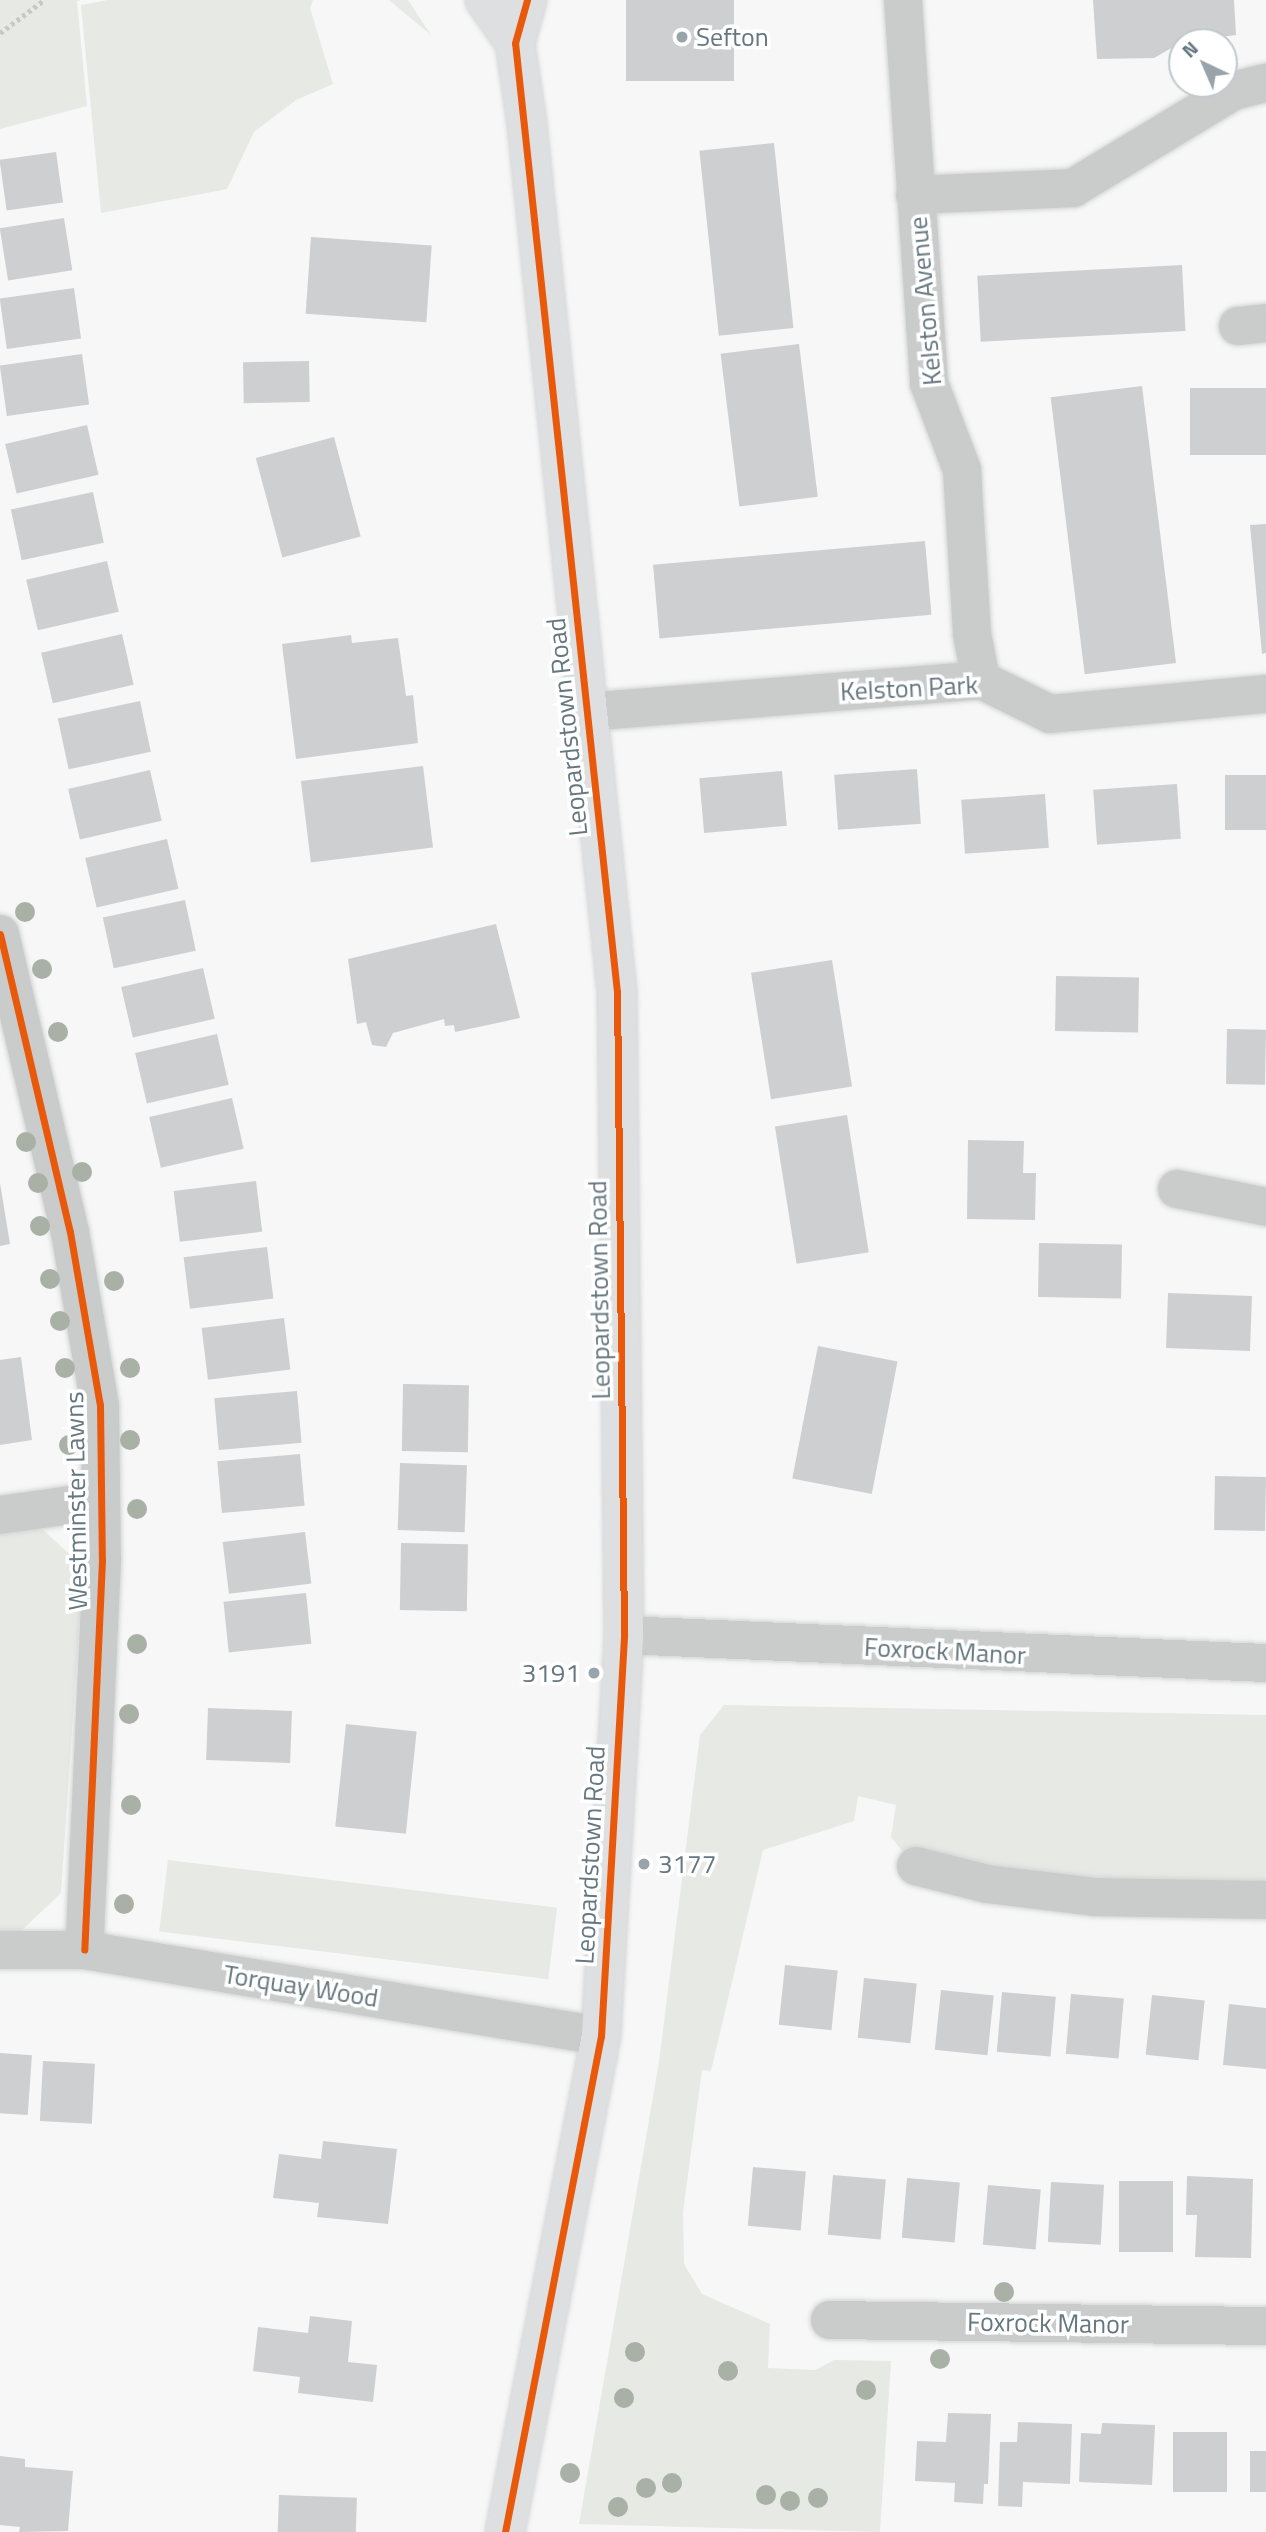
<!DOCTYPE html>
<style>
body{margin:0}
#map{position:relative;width:1266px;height:2532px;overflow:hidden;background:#f7f7f7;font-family:"Titillium Web",sans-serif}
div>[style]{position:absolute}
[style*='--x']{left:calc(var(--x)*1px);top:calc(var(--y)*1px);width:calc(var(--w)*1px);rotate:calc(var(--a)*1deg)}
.green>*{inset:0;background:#e6e9e4;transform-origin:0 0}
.building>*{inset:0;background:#cecfd0;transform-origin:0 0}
.path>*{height:4.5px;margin-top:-2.25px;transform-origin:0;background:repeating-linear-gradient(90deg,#c7c8c9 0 3.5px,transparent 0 7px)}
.roads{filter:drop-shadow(0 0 2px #d3d4d5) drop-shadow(0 0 2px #d3d4d5)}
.minor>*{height:38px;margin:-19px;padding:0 19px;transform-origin:19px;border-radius:19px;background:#cacccc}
.secondary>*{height:38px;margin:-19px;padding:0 19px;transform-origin:19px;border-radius:19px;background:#dedfe0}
.trunk>*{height:38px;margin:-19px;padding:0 19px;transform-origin:19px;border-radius:19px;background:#dedfe0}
.cycleway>*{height:7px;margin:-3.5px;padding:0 3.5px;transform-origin:3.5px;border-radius:3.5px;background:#e8590c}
.trees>*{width:20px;height:20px;margin:-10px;border-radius:50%;background:#a9b1a6}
.dots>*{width:19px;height:19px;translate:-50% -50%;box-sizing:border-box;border:4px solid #fff;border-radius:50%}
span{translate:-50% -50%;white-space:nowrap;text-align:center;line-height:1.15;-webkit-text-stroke:7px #fff;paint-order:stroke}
.poi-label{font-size:26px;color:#65777f}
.left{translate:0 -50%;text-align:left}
.right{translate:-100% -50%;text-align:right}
.street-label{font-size:26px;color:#65777f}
.north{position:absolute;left:1168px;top:28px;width:70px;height:70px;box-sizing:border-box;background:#fff;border:2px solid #c1c9cc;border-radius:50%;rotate:316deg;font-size:19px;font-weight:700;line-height:28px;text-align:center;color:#65777f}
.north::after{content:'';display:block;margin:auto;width:24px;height:32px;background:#98a4a9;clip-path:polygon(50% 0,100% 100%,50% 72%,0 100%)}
</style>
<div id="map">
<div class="green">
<i style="clip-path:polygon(0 0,81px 0,77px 1px,87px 106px,0 129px)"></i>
<i style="clip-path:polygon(108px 0,313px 0,310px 8px,333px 84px,296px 100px,254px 132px,227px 189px,101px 213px,81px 5px)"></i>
<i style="clip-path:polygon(389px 0,408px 0,431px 35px)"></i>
<i style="clip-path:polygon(38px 1525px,83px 1567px,61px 1893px,21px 1931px,0 1932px,0 1530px)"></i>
<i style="clip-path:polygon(724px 1705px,1266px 1715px,1266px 1881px,1137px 1880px,1002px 1871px,906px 1856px,891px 1837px,896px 1805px,858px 1796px,854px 1821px,763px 1850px,711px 2071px,702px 2070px,683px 2212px,684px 2264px,702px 2294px,770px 2324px,768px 2368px,815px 2370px,834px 2360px,891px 2361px,880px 2532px,579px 2524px,659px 2062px,700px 1735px)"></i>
<i style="left:168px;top:1860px;width:392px;height:72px;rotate:7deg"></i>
</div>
<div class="building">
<i style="left:626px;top:0;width:108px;height:81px"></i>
<i style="clip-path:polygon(1093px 0,1234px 0,1236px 35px,1182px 42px,1154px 58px,1097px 59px)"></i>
<i style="left:774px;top:143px;width:186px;height:75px;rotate:84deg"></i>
<i style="left:56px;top:152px;width:51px;height:57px;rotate:82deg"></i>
<i style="left:64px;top:218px;width:53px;height:65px;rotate:81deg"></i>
<i style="left:311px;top:237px;width:121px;height:77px;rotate:4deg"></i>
<i style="left:1182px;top:265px;width:66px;height:205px;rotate:87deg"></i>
<i style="left:74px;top:288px;width:51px;height:75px;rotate:82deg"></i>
<i style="left:799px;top:344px;width:154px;height:79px;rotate:83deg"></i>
<i style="left:82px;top:354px;width:51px;height:83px;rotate:82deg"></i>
<i style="left:309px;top:361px;width:41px;height:66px;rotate:89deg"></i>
<i style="left:1142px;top:386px;width:279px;height:92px;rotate:83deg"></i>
<i style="left:1266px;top:388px;width:67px;height:76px;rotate:90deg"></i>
<i style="left:87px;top:425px;width:51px;height:84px;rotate:77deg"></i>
<i style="left:334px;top:437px;width:103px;height:81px;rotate:75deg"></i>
<i style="left:93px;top:492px;width:52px;height:84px;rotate:78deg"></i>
<i style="clip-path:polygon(1266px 524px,1266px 653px,1262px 654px,1250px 525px)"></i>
<i style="left:925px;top:541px;width:74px;height:273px;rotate:85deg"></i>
<i style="left:107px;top:561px;width:52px;height:83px;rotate:77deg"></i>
<i style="left:122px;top:634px;width:52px;height:83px;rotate:77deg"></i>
<i style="clip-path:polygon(351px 635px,352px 643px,398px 638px,406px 696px,413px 695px,418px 743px,296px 759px,282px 644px)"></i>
<i style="left:140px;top:701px;width:52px;height:84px;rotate:78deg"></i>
<i style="left:423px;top:766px;width:82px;height:123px;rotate:83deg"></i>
<i style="left:917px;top:769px;width:55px;height:83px;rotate:86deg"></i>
<i style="left:150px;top:770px;width:52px;height:84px;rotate:77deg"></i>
<i style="left:782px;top:771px;width:55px;height:83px;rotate:85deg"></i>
<i style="left:1266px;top:775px;width:55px;height:41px;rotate:90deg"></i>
<i style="left:1177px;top:784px;width:55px;height:84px;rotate:86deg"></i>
<i style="left:1045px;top:794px;width:54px;height:84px;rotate:86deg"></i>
<i style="left:167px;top:839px;width:51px;height:84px;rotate:77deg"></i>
<i style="left:185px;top:900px;width:52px;height:84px;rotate:78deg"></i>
<i style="clip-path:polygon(496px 924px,520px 1018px,455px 1032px,454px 1025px,445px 1026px,444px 1019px,393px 1033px,386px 1047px,372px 1045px,366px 1022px,357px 1024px,348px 959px)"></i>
<i style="left:832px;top:960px;width:128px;height:82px;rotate:81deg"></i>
<i style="left:203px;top:968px;width:52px;height:84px;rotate:77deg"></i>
<i style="left:1056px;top:976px;width:83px;height:55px;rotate:1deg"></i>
<i style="left:1227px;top:1029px;width:39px;height:55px;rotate:1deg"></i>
<i style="left:217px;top:1034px;width:52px;height:84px;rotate:77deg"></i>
<i style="left:232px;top:1098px;width:52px;height:85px;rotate:77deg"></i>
<i style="left:847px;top:1115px;width:139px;height:73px;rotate:81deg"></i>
<i style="clip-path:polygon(968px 1140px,1024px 1141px,1023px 1173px,1036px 1173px,1035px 1220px,967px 1219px)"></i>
<i style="left:256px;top:1181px;width:51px;height:83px;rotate:83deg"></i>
<i style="clip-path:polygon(0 1183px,10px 1244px,0 1246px)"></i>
<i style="left:1039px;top:1243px;width:83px;height:54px;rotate:1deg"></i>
<i style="left:267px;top:1247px;width:52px;height:84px;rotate:83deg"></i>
<i style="left:1168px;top:1293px;width:84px;height:55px;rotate:2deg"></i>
<i style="left:284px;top:1318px;width:52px;height:83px;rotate:83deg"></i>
<i style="left:818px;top:1346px;width:81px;height:135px;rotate:11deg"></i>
<i style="clip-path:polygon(21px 1357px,32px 1440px,0 1445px,0 1360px)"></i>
<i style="left:403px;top:1384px;width:66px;height:67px;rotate:1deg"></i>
<i style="left:297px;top:1391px;width:52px;height:83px;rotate:85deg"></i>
<i style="left:300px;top:1454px;width:52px;height:83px;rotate:85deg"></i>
<i style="left:400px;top:1463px;width:67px;height:67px;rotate:2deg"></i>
<i style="left:1215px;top:1476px;width:51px;height:54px;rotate:1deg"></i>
<i style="left:305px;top:1532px;width:52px;height:83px;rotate:83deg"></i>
<i style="left:401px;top:1543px;width:67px;height:67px;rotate:1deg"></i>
<i style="left:306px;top:1593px;width:51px;height:83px;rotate:84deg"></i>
<i style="left:208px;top:1708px;width:84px;height:52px;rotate:2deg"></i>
<i style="left:346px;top:1724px;width:71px;height:103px;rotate:6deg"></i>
<i style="left:785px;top:1965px;width:53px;height:60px;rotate:6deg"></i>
<i style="left:864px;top:1978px;width:53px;height:60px;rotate:6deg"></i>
<i style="left:941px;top:1990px;width:53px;height:60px;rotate:6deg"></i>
<i style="left:1002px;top:1992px;width:54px;height:60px;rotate:5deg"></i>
<i style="left:1071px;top:1994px;width:53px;height:60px;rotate:5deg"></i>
<i style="left:1152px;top:1995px;width:53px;height:60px;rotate:6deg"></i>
<i style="clip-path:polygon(1229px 2004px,1266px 2008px,1266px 2069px,1223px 2065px)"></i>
<i style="left:0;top:2053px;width:32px;height:60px;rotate:4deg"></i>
<i style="left:43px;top:2061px;width:52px;height:60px;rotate:3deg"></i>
<i style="clip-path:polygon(323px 2141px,397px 2149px,388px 2224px,317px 2217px,319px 2203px,273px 2198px,279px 2154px,321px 2159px)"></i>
<i style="left:753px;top:2167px;width:53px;height:59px;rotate:5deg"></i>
<i style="left:833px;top:2175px;width:53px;height:60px;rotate:5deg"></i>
<i style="clip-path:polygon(1187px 2176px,1253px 2179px,1251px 2258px,1195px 2257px,1197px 2215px,1186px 2215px)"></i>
<i style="left:907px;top:2178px;width:53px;height:60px;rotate:5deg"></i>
<i style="left:1119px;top:2181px;width:54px;height:71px"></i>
<i style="left:1051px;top:2182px;width:53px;height:60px;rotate:3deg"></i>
<i style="left:988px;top:2185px;width:53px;height:60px;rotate:5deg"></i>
<i style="clip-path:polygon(310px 2316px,352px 2321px,348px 2362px,377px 2365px,373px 2402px,298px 2393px,300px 2377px,253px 2371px,258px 2327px,308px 2333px)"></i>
<i style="clip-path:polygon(948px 2413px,991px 2414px,988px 2484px,984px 2484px,983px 2504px,954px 2502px,955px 2483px,915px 2481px,917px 2441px,946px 2442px)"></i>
<i style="clip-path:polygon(1018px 2422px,1072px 2424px,1070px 2484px,1023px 2482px,1022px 2507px,998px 2506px,1000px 2442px,1017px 2442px)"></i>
<i style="clip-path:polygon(1102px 2423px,1155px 2425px,1152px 2485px,1079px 2482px,1081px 2433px,1101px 2434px)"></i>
<i style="left:1173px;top:2432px;width:54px;height:60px"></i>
<i style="left:1250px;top:2451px;width:16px;height:41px"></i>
<i style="clip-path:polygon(0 2456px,25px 2459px,25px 2467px,73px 2471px,68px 2531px,19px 2532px,20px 2527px,0 2525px)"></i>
<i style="left:279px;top:2495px;width:78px;height:37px;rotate:2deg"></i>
</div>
<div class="path">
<i style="--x:0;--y:33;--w:55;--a:-36.9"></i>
</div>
<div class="roads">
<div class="minor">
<i style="--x:903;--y:0;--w:384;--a:86.1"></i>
<i style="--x:929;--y:383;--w:93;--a:69.2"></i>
<i style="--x:962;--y:470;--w:164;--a:86.5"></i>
<i style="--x:972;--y:634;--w:47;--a:78.9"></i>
<i style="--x:915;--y:195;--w:158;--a:-2.5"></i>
<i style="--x:1073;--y:188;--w:187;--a:-31.2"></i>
<i style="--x:1233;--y:91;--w:34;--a:-14"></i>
<i style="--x:1238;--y:326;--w:28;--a:-6"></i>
<i style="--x:586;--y:712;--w:396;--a:-4.6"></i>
<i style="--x:981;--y:680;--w:77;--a:26.2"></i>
<i style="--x:1050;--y:714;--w:217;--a:-5.3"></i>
<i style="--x:0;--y:934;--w:306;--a:76.8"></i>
<i style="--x:70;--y:1232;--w:176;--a:80.2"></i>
<i style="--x:100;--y:1405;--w:155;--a:89.3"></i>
<i style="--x:102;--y:1560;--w:390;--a:92.6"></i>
<i style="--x:1177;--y:1189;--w:91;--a:11.4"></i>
<i style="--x:0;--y:1515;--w:100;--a:-8"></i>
<i style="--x:624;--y:1635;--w:643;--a:2.5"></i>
<i style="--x:916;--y:1866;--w:73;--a:14.2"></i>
<i style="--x:987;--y:1884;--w:108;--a:6.9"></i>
<i style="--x:1094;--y:1897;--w:172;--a:1"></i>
<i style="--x:0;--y:1950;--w:84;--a:0"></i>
<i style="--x:84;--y:1950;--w:524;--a:9.44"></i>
<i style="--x:830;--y:2320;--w:436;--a:0.8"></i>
</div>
<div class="secondary">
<i style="--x:505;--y:2532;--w:505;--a:-79.05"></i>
<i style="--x:601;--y:2036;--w:402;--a:-86.7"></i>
<i style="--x:624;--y:1635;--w:643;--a:-90.62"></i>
<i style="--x:617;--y:992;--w:873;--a:-95.92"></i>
<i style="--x:527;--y:124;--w:116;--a:-98.4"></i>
</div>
<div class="trunk">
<i style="--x:485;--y:0;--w:52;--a:55.1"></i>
<i style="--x:515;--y:43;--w:45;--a:-74.4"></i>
</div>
</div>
<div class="cycleway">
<i style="--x:0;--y:934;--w:306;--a:76.8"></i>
<i style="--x:70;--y:1232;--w:176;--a:80.2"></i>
<i style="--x:100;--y:1405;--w:155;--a:89.3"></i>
<i style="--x:102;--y:1560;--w:390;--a:92.6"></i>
<i style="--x:505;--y:2532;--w:505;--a:-79.05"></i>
<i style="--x:601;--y:2036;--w:402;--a:-86.7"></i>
<i style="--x:624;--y:1635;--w:643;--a:-90.62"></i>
<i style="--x:617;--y:992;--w:954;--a:-96.13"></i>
<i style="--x:515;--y:43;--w:45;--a:-74.4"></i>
</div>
<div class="trees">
<i style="left:25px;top:912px"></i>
<i style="left:42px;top:969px"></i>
<i style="left:58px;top:1032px"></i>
<i style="left:26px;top:1142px"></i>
<i style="left:82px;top:1172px"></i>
<i style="left:38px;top:1183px"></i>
<i style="left:40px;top:1226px"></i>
<i style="left:50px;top:1279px"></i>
<i style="left:114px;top:1281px"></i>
<i style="left:60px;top:1321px"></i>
<i style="left:65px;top:1368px"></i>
<i style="left:130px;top:1368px"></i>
<i style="left:130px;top:1440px"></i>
<i style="left:69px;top:1445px"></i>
<i style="left:137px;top:1509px"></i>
<i style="left:137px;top:1644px"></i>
<i style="left:129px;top:1714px"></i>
<i style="left:131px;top:1805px"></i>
<i style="left:124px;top:1904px"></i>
<i style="left:1004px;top:2292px"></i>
<i style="left:635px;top:2352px"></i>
<i style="left:940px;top:2359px"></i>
<i style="left:728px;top:2371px"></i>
<i style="left:866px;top:2390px"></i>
<i style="left:624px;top:2398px"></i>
<i style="left:570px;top:2473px"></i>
<i style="left:672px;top:2483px"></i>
<i style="left:646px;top:2488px"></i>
<i style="left:766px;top:2495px"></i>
<i style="left:818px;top:2498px"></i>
<i style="left:790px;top:2501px"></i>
<i style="left:618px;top:2507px"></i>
</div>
<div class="dots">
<i style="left:682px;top:37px;background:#98a4a9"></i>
<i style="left:594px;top:1673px;background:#98a4a9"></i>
<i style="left:644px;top:1864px;background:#98a4a9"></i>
</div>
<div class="poi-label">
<span class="left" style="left:696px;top:37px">Sefton</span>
<span class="right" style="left:580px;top:1673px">3191</span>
<span class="left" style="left:658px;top:1864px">3177</span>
</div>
<div class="street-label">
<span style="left:925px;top:301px;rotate:-95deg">Kelston Avenue</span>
<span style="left:909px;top:688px;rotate:-3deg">Kelston Park</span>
<span style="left:567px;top:727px;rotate:-96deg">Leopardstown Road</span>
<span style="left:599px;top:1290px;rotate:-91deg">Leopardstown Road</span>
<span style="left:76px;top:1501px;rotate:-91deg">Westminster Lawns</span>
<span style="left:945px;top:1651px;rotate:3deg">Foxrock Manor</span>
<span style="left:590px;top:1855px;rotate:-87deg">Leopardstown Road</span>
<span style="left:301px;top:1986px;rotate:9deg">Torquay Wood</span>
<span style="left:1048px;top:2323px;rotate:1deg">Foxrock Manor</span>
</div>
<div class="north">N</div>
</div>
